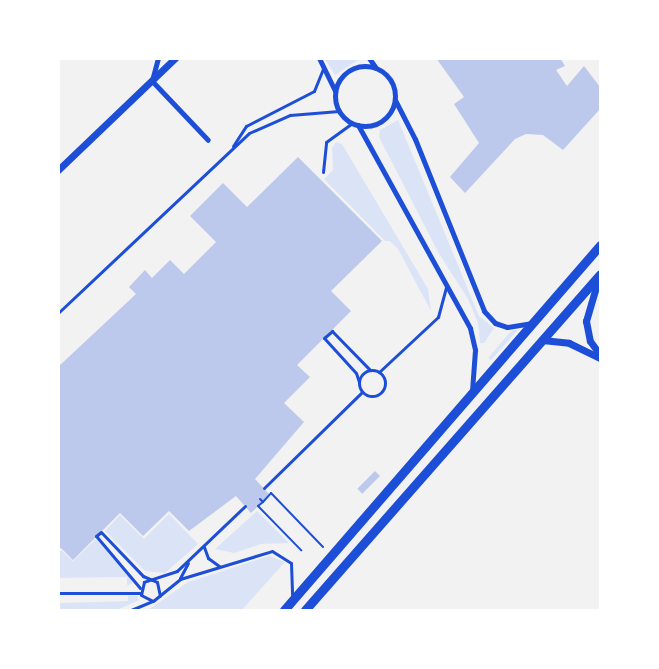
<!DOCTYPE html>
<style>
body{margin:0}
#map{position:relative;width:659px;height:669px;overflow:hidden;background:#f2f2f2;font-family:Signika,sans-serif}
div>[style]{position:absolute}
[style*='--x']{left:calc(var(--x)*1px);top:calc(var(--y)*1px);width:calc(var(--w)*1px);rotate:calc(var(--a)*1deg)}
.green>*{inset:0;background:#dbe4f7}
.building>*{inset:0;background:#bdc9ec;transform-origin:0 0}
.path>*{height:2px;margin:-1px;padding:0 1px;transform-origin:1px;border-radius:1px;background:#1d4ed8}
.service>*{height:3px;margin:-1.5px;padding:0 1.5px;transform-origin:1.5px;border-radius:1.5px;background:#1d4ed8}
.service>.ring{margin:-1.5px;padding:0;box-sizing:content-box;background:none;border:3px solid #1d4ed8;border-radius:50%}
.minor>*{height:5px;margin:-2.5px;padding:0 2.5px;transform-origin:2.5px;border-radius:2.5px;background:#1d4ed8}
.minor>.ring{margin:-2.5px;padding:0;box-sizing:content-box;background:none;border:5px solid #1d4ed8;border-radius:50%}
.tertiary>*{height:7px;margin:-3.5px;padding:0 3.5px;transform-origin:3.5px;border-radius:3.5px;background:#1d4ed8}
.trunk>*{height:9px;margin:-4.5px;padding:0 4.5px;transform-origin:4.5px;border-radius:4.5px;background:#1d4ed8}
span{translate:-50% -50%;white-space:nowrap;text-align:center;line-height:1.15;-webkit-text-stroke:4.5px #fff;paint-order:stroke}
.frame{position:absolute;inset:0;border:60px solid #fff;pointer-events:none}
</style>
<div id="map">
<div class="green">
<i style="clip-path:polygon(325px 59px,358px 58px,358px 60px,335px 75px)"></i>
<i style="clip-path:polygon(398px 120px,479px 316px,494px 328px,484px 343px,480px 343px,478px 323px,468px 299px,438px 252px,379px 137px,380px 130px)"></i>
<i style="clip-path:polygon(336px 142px,342px 144px,428px 289px,431px 311px,398px 249px,390px 241px,385px 241px,324px 179px,333px 170px,332px 148px)"></i>
<i style="clip-path:polygon(512px 330px,518px 330px,491px 360px,488px 358px)"></i>
<i style="clip-path:polygon(257px 511px,289px 543px,261px 544px,234px 553px,215px 549px)"></i>
<i style="clip-path:polygon(169px 514px,198px 544px,165px 573px,145px 571px,105px 531px,120px 515px,144px 539px)"></i>
<i style="clip-path:polygon(96px 539px,133px 579px,132px 584px,127px 585px,127px 577px,59px 578px,59px 553px,61px 550px,73px 561px)"></i>
<i style="clip-path:polygon(269px 556px,285px 562px,242px 610px,148px 610px,188px 582px)"></i>
<i style="clip-path:polygon(128px 596px,137px 596px,139px 600px,117px 610px,59px 610px,59px 603px,128px 601px)"></i>
</div>
<div class="building">
<i style="clip-path:polygon(436px 58px,560px 58px,565px 66px,556px 70px,567px 86px,584px 66px,600px 87px,600px 109px,563px 150px,543px 135px,526px 134px,515px 139px,465px 193px,450px 177px,479px 143px,454px 104px,464px 97px)"></i>
<i style="clip-path:polygon(298px 157px,382px 241px,331px 291px,351px 311px,297px 365px,310px 377px,284px 403px,304px 422px,255px 479px,270px 495px,251px 513px,236px 496px,189px 531px,169px 511px,143px 536px,120px 513px,73px 560px,61px 548px,58px 550px,58px 367px,136px 294px,129px 287px,145px 270px,152px 278px,170px 260px,184px 274px,216px 242px,190px 216px,223px 183px,247px 207px)"></i>
<i style="left:375px;top:471px;width:7px;height:25px;rotate:45deg"></i>
</div>
<div class="path">
<i style="--x:260;--y:499;--w:4;--a:45"></i>
<i style="--x:263;--y:502;--w:6;--a:141"></i>
<i style="--x:258;--y:506;--w:62;--a:45.7"></i>
<i style="--x:263;--y:502;--w:12;--a:-48"></i>
<i style="--x:271;--y:493;--w:75;--a:46.1"></i>
</div>
<div class="service">
<i style="--x:233;--y:146;--w:24;--a:-57"></i>
<i style="--x:246;--y:126;--w:76;--a:-27.2"></i>
<i style="--x:314;--y:91;--w:24;--a:-68"></i>
<i style="--x:323;--y:172;--w:30;--a:-84"></i>
<i style="--x:326;--y:142;--w:32;--a:-36"></i>
<i style="--x:58;--y:313;--w:262;--a:-43.3"></i>
<i style="--x:249;--y:133;--w:45;--a:-23.7"></i>
<i style="--x:290;--y:115;--w:49;--a:-4.7"></i>
<i class="ring" style="left:359px;top:370px;width:23px;height:23px"></i>
<i style="--x:379;--y:372;--w:81;--a:-43"></i>
<i style="--x:438;--y:317;--w:31;--a:-75"></i>
<i style="--x:359;--y:382;--w:9;--a:-108"></i>
<i style="--x:356;--y:373;--w:47;--a:-132.4"></i>
<i style="--x:324;--y:338;--w:11;--a:-41"></i>
<i style="--x:332;--y:331;--w:54;--a:45.7"></i>
<i style="--x:264;--y:488;--w:137;--a:-44.4"></i>
<i style="--x:245;--y:506;--w:94;--a:136.3"></i>
<i style="--x:177;--y:571;--w:35;--a:162"></i>
<i style="--x:144;--y:582;--w:13;--a:103"></i>
<i style="--x:141;--y:595;--w:13;--a:27"></i>
<i style="--x:153;--y:601;--w:35;--a:-39"></i>
<i style="--x:180;--y:579;--w:96;--a:-16.9"></i>
<i style="--x:272;--y:551;--w:22;--a:32"></i>
<i style="--x:291;--y:563;--w:34;--a:88"></i>
<i style="--x:204;--y:547;--w:12;--a:70"></i>
<i style="--x:208;--y:558;--w:14;--a:36"></i>
<i style="--x:180;--y:578;--w:17;--a:-62"></i>
<i style="--x:140;--y:588;--w:68;--a:-130.2"></i>
<i style="--x:96;--y:536;--w:6;--a:-39"></i>
<i style="--x:101;--y:532;--w:61;--a:46.3"></i>
<i style="--x:143;--y:576;--w:15;--a:23"></i>
<i style="--x:157;--y:582;--w:14;--a:78"></i>
<i style="--x:58;--y:593;--w:82;--a:0"></i>
<i style="--x:131;--y:610;--w:23;--a:-23"></i>
</div>
<div class="minor">
<i style="--x:158;--y:58;--w:24;--a:105"></i>
<i style="--x:152;--y:81;--w:81;--a:46.5"></i>
<i style="--x:319;--y:58;--w:37;--a:64"></i>
<i style="--x:369;--y:58;--w:12;--a:55"></i>
<i class="ring" style="left:335px;top:66px;width:55px;height:55px"></i>
<i style="--x:395;--y:100;--w:44;--a:62.9"></i>
<i style="--x:415;--y:139;--w:185;--a:68.1"></i>
<i style="--x:484;--y:311;--w:16;--a:47"></i>
<i style="--x:495;--y:323;--w:13;--a:18"></i>
<i style="--x:507;--y:327;--w:24;--a:-9"></i>
<i style="--x:358;--y:125;--w:232;--a:61.1"></i>
<i style="--x:470;--y:328;--w:23;--a:77"></i>
<i style="--x:475;--y:350;--w:41;--a:94.2"></i>
</div>
<div class="tertiary">
<i style="--x:58;--y:170;--w:162;--a:-43.7"></i>
<i style="--x:598;--y:280;--w:43;--a:106.3"></i>
<i style="--x:586;--y:321;--w:20;--a:79"></i>
<i style="--x:590;--y:341;--w:17;--a:54"></i>
<i style="--x:542;--y:340;--w:27;--a:6"></i>
<i style="--x:569;--y:343;--w:34;--a:26"></i>
</div>
<div class="trunk">
<i style="--x:284;--y:610;--w:483;--a:-49.1"></i>
<i style="--x:305;--y:610;--w:447;--a:-48.7"></i>
</div>
<div class="frame"></div>
</div>
